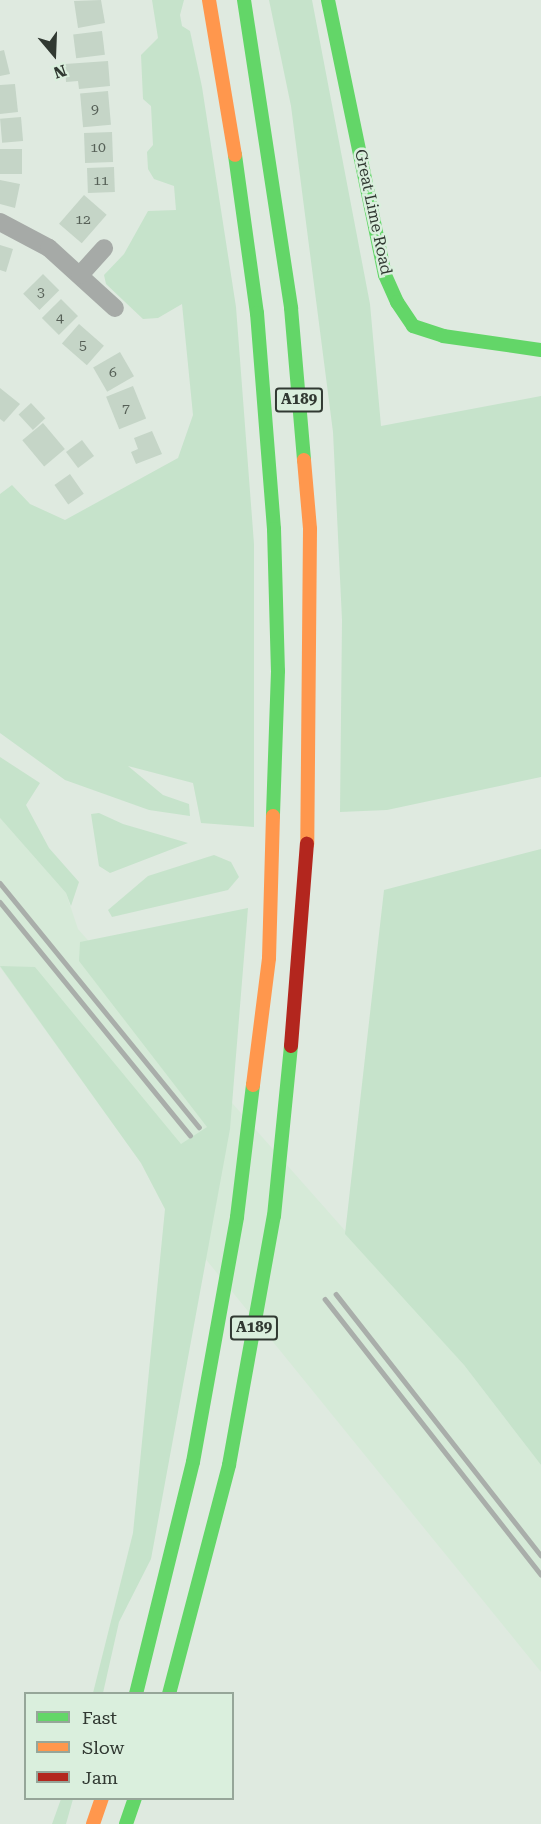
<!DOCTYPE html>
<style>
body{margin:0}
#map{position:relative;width:541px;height:1824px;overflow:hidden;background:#dfeae0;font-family:"Roboto Serif",serif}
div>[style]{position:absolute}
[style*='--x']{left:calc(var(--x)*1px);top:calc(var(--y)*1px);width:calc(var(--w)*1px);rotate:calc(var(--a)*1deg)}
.built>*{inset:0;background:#d6ead8}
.green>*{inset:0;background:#c6e3cb}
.building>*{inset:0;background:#c5d5c7;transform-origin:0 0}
.street>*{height:18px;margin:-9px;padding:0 9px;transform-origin:9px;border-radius:9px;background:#a6aaa7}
.fast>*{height:14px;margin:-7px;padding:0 7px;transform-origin:7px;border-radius:7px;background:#63d668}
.slow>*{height:14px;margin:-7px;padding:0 7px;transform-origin:7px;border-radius:7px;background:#ff974d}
.jam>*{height:14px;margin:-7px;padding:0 7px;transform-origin:7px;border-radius:7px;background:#b3261e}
.rail>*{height:4.5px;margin:-2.25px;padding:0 2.25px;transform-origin:2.25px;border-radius:2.25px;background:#a9aeaa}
span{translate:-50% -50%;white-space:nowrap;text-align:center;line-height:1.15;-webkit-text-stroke:5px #daefdd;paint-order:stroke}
.number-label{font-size:14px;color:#566057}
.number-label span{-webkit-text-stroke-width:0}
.shield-label span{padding:2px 4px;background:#daefdd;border:2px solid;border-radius:4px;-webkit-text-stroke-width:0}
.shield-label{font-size:15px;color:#313932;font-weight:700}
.street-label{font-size:16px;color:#313932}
.legend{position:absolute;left:24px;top:1692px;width:210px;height:108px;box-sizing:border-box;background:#daefdd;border:2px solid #96a699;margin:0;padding:8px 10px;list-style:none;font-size:18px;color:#313932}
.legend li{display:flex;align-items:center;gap:12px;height:30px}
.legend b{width:30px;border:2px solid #96a699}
.north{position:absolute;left:24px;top:24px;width:60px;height:60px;-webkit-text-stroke:4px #daefdd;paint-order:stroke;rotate:161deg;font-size:16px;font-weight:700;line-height:24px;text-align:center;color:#313932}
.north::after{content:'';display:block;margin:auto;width:21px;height:27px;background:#313932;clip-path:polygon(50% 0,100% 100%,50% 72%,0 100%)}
</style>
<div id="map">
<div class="built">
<i style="clip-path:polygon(0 818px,66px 893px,78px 929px,464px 1365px,541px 1465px,541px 1672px,165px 1209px,141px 1163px,0 967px)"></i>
</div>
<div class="green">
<i style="clip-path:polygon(152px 0,184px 0,180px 15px,182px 26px,190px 31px,202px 87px,236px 307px,254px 544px,254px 827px,201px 823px,193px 783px,128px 766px,163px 795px,189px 804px,190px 816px,149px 810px,65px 780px,0 733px,0 494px,12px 485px,30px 504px,65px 520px,178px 458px,193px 415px,182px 304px,158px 318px,143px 319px,106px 284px,104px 275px,124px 254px,148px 211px,176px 210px,174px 186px,154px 179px,148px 169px,147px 152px,153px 145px,151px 106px,143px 99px,141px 55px,158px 38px)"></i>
<i style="clip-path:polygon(269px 0,312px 0,370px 304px,381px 426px,541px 396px,541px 777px,387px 810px,340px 812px,342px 620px,333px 432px,291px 106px)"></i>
<i style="clip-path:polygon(0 757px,40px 783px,26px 805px,49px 848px,79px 882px,71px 906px,66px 893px,0 818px)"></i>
<i style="clip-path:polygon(99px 813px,123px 824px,188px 843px,110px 873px,99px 866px,91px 814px)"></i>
<i style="clip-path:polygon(541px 849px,541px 1465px,464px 1365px,345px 1234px,384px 890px)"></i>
<i style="clip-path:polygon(214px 855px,231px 862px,239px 877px,228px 890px,112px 917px,108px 910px,148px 876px)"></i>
<i style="clip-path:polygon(248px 908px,230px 1129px,151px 1559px,119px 1622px,103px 1693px,93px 1693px,133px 1533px,165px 1209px,141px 1163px,0 966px,35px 967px,181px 1144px,207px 1127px,79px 961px,80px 942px)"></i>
<i style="clip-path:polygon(61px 1799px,73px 1799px,66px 1824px,52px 1824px)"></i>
</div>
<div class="building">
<i style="clip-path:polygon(101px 0,105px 23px,78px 28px,74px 1px)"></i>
<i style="left:102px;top:31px;width:24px;height:29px;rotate:83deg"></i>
<i style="clip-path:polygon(4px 50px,10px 74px,0 76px,0 51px)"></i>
<i style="clip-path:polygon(108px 61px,110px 86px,79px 89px,78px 81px,66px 82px,65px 64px)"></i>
<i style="clip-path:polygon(15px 84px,18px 112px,0 114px,0 85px)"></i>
<i style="left:108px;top:91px;width:34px;height:28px;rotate:85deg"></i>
<i style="left:21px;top:117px;width:24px;height:21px;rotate:85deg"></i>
<i style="left:112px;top:132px;width:30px;height:28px;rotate:88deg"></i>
<i style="left:0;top:149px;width:22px;height:25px"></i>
<i style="left:114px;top:167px;width:25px;height:27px;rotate:88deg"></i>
<i style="clip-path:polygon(0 180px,20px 184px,15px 208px,0 204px)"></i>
<i style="left:84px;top:195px;width:30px;height:38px;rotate:41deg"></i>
<i style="clip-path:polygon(0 245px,13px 249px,6px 272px,0 270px)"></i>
<i style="left:43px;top:274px;width:23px;height:28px;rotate:45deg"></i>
<i style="left:61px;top:299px;width:24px;height:27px;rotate:45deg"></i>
<i style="left:79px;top:324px;width:33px;height:26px;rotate:41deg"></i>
<i style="left:120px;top:352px;width:28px;height:31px;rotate:60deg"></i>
<i style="left:133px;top:386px;width:35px;height:29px;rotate:68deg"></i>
<i style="clip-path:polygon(0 388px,20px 404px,4px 422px,0 419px)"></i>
<i style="left:31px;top:403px;width:21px;height:17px;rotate:47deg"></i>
<i style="left:43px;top:423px;width:34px;height:27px;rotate:50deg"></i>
<i style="clip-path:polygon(152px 431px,162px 454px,136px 464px,131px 452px,138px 449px,134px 438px)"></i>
<i style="left:82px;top:440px;width:20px;height:20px;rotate:53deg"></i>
<i style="left:70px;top:474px;width:24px;height:19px;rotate:55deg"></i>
</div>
<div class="street">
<i style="--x:0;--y:222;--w:55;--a:28"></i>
<i style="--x:49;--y:248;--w:89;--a:42.3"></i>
<i style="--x:80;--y:275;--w:36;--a:-48"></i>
</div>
<div class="fast">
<i style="--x:244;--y:0;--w:312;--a:81.3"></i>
<i style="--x:291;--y:308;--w:153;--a:85.1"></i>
<i style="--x:328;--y:0;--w:281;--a:78.3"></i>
<i style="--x:385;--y:275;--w:30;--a:66"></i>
<i style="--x:397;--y:302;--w:29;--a:56"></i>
<i style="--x:413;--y:326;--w:32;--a:18"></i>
<i style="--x:443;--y:336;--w:99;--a:8.1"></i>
<i style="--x:235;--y:155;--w:160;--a:82.1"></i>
<i style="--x:257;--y:313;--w:217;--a:85.5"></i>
<i style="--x:274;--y:529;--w:142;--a:88.4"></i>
<i style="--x:278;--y:671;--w:145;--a:92"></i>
<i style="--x:136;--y:1694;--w:239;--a:-76.2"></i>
<i style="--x:193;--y:1462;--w:249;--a:-79.8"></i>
<i style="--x:237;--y:1217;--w:133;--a:-83.1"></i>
<i style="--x:169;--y:1694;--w:237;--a:-75.3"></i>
<i style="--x:229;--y:1465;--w:253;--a:-79.8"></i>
<i style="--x:274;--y:1216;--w:171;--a:-84.3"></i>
<i style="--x:126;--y:1824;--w:28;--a:-71"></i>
</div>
<div class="slow">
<i style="--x:209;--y:0;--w:157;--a:80.5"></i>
<i style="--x:304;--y:460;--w:69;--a:85"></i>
<i style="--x:310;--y:529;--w:315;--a:90.5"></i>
<i style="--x:253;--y:1085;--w:128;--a:-82.8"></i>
<i style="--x:269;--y:958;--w:142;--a:-88.4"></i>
<i style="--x:93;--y:1824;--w:28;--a:-71"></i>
</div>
<div class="jam">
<i style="--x:291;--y:1046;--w:203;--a:-85.5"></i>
</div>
<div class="rail">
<i style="--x:0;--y:883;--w:315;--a:50.8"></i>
<i style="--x:0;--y:902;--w:301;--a:50.8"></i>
<i style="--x:336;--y:1294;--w:332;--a:51.9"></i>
<i style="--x:325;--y:1299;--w:350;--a:51.9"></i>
</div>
<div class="number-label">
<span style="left:95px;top:109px">9</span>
<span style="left:98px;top:147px">10</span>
<span style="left:101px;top:180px">11</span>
<span style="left:83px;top:219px">12</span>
<span style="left:41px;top:292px">3</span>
<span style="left:60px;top:317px">4</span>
<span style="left:83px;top:345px">5</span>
<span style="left:113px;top:372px">6</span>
<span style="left:126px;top:408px">7</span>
</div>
<div class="shield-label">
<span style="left:299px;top:400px">A189</span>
<span style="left:254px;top:1328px">A189</span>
</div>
<div class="street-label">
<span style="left:373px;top:212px;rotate:78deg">Great Lime Road</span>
</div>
<ul class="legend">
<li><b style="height:8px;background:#63d668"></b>Fast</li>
<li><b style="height:8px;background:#ff974d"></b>Slow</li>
<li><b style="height:8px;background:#b3261e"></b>Jam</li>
</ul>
<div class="north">N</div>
</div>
